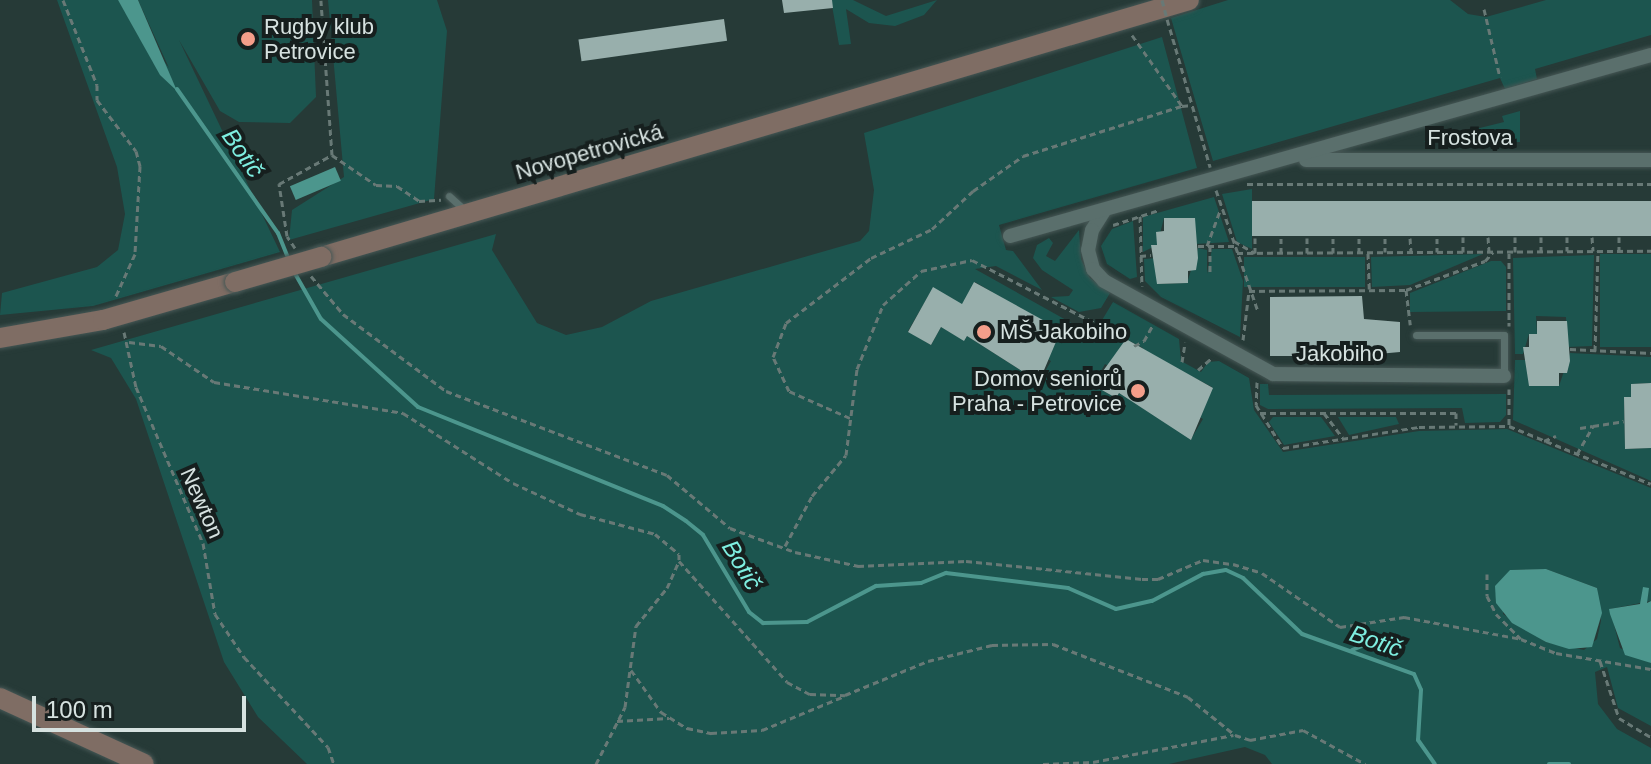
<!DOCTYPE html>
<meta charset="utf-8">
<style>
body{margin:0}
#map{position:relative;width:1651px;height:764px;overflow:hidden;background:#263a37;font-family:Helvetica,sans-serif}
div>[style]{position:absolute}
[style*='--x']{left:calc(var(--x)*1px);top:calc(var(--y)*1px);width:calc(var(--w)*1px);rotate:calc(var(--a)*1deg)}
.green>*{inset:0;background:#1c554f;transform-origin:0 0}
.water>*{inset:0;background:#4c968d;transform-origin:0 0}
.stream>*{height:4px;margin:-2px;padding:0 2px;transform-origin:2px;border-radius:2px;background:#4c968d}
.building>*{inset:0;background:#98afac;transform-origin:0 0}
.path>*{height:3px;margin-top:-1.5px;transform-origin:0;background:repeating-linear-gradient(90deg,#687976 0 6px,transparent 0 10px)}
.roads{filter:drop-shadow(0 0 2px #465755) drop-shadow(0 0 2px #465755)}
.lane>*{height:7px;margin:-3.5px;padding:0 3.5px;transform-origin:3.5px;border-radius:3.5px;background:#5a6f6c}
.street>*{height:14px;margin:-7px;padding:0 7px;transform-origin:7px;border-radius:7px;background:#5a6f6c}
.secondary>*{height:20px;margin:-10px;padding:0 10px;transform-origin:10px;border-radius:10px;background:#7f6d64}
.path-bridge>*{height:3px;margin-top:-1.5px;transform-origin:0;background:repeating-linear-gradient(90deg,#687976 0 6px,transparent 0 10px)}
.bridges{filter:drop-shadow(0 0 2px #465755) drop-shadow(0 0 2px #465755)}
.secondary-bridge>*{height:20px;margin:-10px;padding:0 10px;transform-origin:10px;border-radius:10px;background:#7f6d64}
.dots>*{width:22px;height:22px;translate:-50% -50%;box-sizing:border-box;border:4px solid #161f1e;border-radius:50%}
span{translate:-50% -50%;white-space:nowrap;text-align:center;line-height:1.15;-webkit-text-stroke:8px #161f1e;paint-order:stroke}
.poi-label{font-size:22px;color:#d6e2e0}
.left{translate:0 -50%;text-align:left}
.right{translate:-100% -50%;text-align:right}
.street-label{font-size:22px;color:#d6e2e0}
.water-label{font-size:24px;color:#7eeee0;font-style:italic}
.scale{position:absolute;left:32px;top:696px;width:214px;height:36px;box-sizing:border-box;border:4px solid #d6e2e0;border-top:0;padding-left:10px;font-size:24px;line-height:28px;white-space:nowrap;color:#d6e2e0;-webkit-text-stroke:6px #161f1e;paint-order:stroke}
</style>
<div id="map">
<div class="green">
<i style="clip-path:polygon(57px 0,118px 0,169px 68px,138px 0,312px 0,316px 97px,290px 123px,239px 122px,220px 111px,179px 40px,280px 252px,93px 306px,0 315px,2px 293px,97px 267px,118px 250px,125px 214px,117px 167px)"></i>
<i style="clip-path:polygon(328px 0,437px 0,447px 31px,434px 199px,289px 240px,292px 210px,344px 177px)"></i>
<i style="clip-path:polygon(831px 0,853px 0,886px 16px,937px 0,924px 15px,895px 26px,869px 23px,846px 9px,851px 44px,839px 45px)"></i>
<i style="clip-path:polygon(1228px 0,1450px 0,1468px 14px,1486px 17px,1546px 0,1651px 0,1651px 35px,1535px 69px,1537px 79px,1505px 89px,1500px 78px,1213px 161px,1171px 18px)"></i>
<i style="clip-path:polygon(evenodd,1162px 37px,1197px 168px,999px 225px,1006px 250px,1013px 251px,1042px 290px,996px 266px,975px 269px,1093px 335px,1113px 302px,1179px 339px,1181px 361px,1201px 372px,1208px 362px,1219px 361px,1249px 378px,1254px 410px,1283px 452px,1419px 431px,1507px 429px,1651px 488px,1651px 601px,1610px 609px,1620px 648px,1651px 663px,1651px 726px,1618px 708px,1607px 667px,1595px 672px,1598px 704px,1617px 729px,1651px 748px,1651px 764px,1272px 764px,1265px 755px,1245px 747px,1169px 764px,307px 764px,258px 717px,224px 662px,136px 399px,111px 358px,91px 350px,496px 234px,492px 250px,537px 323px,566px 335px,602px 327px,651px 301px,860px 241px,869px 231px,874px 190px,864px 133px,1162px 37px,975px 282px,992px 292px,976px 319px,1044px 321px,1061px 330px,1040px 355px,1051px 361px,1039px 382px,967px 336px,964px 340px,941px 327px,931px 345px,908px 331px,933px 288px,964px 313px,975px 282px,1162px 37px,1126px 339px,1143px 348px,1127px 377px,1180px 405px,1195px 378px,1212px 387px,1192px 412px,1203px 419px,1191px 439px,1119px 393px,1116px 398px,1093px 385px,1105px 364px,1116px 370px,1126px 339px,1162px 37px,1546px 569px,1597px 588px,1601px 621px,1597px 639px,1584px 650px,1546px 642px,1503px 614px,1510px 570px,1546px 569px)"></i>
<i style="clip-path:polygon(1520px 111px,1520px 142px,1423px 142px,1504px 122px,1502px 116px)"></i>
<i style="clip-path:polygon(1252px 189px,1252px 249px,1237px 242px,1222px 194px)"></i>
<i style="clip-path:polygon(1214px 197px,1229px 242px,1195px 244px,1164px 218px,1157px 245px,1143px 252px,1143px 217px)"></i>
<i style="clip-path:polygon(1133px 221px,1137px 277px,1130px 279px,1107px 264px,1101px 246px,1112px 229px)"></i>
<i style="clip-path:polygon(1079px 230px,1081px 259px,1090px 278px,1110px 293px,1101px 308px,1079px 312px,1051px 297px,1069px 296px,1073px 290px,1042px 270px,1033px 258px,1037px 245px,1049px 238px,1053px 243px,1046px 256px,1055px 261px)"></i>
<i style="clip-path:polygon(1198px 248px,1207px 250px,1207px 274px,1212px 249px,1232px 249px,1243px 281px,1240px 337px,1161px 297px,1145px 281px,1144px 259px,1157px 258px,1157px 284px,1187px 283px)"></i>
<i style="clip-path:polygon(1483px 254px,1410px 285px,1372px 287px,1371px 257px)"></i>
<i style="left:1600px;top:254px;width:51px;height:93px"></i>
<i style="clip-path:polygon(1594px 255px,1592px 346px,1567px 347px,1566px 317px,1536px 316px,1537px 334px,1529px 334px,1523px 354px,1515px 354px,1513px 258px)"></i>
<i style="left:1365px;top:257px;width:30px;height:121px;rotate:90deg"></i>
<i style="clip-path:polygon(1491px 261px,1501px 261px,1506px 267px,1506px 311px,1410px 312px,1410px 293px)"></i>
<i style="clip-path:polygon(1570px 353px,1651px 357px,1651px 383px,1631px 384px,1631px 397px,1624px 397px,1625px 449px,1651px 448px,1651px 481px,1513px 420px,1515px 360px,1529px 360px,1529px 386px,1559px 386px)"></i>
<i style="clip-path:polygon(1260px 384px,1268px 384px,1269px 395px,1506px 394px,1506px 415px,1500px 422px,1465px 423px,1462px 408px,1268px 409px,1260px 405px)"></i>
<i style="clip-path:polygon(1273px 417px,1321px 417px,1335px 436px,1284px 445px,1269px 422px)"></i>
<i style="clip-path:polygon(1338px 417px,1396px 417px,1399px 424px,1349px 435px)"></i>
</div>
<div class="water">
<i style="clip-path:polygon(118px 0,138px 0,177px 91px,160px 75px)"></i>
<i style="left:335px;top:167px;width:15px;height:49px;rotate:67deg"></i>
<i style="clip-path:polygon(1546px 569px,1597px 588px,1602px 613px,1592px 647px,1569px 649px,1546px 642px,1512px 623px,1496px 603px,1495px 586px,1510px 570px)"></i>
<i style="clip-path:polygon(1643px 587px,1649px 588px,1647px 603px,1651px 601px,1651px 663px,1625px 655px,1610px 614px,1609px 609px,1640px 604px)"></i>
</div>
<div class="stream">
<i style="--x:177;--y:89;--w:176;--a:55"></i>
<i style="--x:278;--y:233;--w:27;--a:68"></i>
<i style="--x:293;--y:270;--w:56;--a:60.3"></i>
<i style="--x:321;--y:319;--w:131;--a:42.2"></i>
<i style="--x:418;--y:407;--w:264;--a:22"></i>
<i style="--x:663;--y:506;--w:27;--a:33"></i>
<i style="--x:686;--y:521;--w:22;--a:39"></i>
<i style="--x:703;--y:535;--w:90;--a:59.1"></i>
<i style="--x:749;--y:612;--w:18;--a:38"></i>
<i style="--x:763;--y:623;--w:44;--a:-1.3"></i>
<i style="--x:807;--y:622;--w:78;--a:-27.6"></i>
<i style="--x:876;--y:586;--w:45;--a:-3.8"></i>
<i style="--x:921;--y:583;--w:27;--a:-22"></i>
<i style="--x:946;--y:573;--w:123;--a:7"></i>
<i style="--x:1068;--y:588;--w:52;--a:23.6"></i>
<i style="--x:1116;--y:609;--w:37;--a:-13"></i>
<i style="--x:1152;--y:601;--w:58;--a:-27.9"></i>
<i style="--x:1203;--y:574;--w:23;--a:-10"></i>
<i style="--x:1226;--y:570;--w:19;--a:25"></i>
<i style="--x:1243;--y:578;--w:81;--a:43.5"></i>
<i style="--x:1302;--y:634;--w:119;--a:19.7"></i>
<i style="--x:1414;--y:674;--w:17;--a:66"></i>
<i style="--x:1421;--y:690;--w:50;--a:93.4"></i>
<i style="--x:1418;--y:740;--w:29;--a:55"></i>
<i style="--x:1352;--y:650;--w:29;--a:-22"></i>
<i style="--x:1549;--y:764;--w:20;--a:0"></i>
</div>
<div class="building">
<i style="clip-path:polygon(782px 0,832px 0,833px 8px,784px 13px)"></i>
<i style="left:724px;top:19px;width:22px;height:147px;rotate:82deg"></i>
<i style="left:1651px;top:201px;width:35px;height:399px;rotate:90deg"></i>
<i style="clip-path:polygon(1164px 218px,1195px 218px,1198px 258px,1196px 270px,1188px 271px,1188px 283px,1157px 284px,1151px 245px,1157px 245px,1156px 232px,1164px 231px)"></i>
<i style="clip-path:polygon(974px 282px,1061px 330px,1039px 382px,967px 336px,964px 341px,941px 327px,931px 345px,908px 332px,933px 287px,962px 304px)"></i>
<i style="clip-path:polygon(1362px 296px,1364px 319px,1400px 322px,1400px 352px,1334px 358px,1325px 363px,1322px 358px,1312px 364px,1308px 356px,1270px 356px,1270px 297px)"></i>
<i style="clip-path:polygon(1537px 321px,1567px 321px,1570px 361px,1567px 373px,1559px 373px,1559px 386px,1529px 386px,1523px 347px,1529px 347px,1529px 334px,1537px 334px)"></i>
<i style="clip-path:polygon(1126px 339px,1213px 388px,1191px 440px,1119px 393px,1116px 398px,1093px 385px)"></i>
<i style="clip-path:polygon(1651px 383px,1651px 448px,1625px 449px,1624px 397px,1631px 397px,1631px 384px)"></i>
</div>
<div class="path">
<i style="--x:63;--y:0;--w:92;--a:68.2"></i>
<i style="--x:97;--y:85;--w:15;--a:90"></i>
<i style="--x:97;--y:100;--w:64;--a:52.6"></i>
<i style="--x:136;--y:151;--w:16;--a:75"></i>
<i style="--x:140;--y:166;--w:88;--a:93.3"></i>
<i style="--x:135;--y:254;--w:48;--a:114.4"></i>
<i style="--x:1484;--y:9;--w:70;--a:76.8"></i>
<i style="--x:1170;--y:29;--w:144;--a:73.8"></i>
<i style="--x:1132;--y:35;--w:87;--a:54.8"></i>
<i style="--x:1182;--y:106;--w:10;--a:-6"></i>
<i style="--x:332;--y:155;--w:53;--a:34.3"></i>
<i style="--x:376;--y:185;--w:21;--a:3"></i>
<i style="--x:397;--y:186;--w:27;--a:34"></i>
<i style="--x:419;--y:201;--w:22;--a:-3"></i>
<i style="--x:1247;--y:184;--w:404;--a:0"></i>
<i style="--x:1216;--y:190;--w:128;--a:70.9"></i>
<i style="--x:1140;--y:216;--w:70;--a:88.4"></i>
<i style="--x:1113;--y:225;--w:48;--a:-18.1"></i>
<i style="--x:1463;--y:237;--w:15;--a:90"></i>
<i style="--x:1488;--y:237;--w:15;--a:86"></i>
<i style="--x:1515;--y:237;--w:15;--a:90"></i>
<i style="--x:1541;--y:237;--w:15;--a:90"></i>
<i style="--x:1567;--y:237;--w:14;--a:90"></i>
<i style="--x:1592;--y:237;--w:14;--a:86"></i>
<i style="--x:1619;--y:237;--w:14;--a:90"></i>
<i style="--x:1281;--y:238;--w:15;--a:90"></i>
<i style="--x:1333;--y:238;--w:15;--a:90"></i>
<i style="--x:1359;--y:238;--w:15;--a:90"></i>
<i style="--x:1385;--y:238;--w:14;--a:90"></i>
<i style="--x:1410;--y:238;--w:14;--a:86"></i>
<i style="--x:1437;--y:238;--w:14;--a:90"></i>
<i style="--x:1234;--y:241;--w:24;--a:30"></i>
<i style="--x:1255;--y:253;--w:15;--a:-90"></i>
<i style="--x:1198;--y:246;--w:36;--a:0"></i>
<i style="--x:1207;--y:246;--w:40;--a:-69.8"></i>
<i style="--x:1210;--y:246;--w:28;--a:90"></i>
<i style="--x:295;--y:248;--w:14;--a:-124"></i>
<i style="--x:287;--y:236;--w:53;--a:-98.7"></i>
<i style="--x:279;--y:184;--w:60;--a:-28.7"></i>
<i style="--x:332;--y:155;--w:155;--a:-94.1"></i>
<i style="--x:1237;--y:253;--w:414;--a:-0.3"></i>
<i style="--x:1307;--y:253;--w:15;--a:-90"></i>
<i style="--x:1368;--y:253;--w:36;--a:88"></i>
<i style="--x:1509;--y:253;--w:73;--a:90"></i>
<i style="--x:1140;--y:256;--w:11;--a:-5"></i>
<i style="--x:311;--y:276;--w:50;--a:49.9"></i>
<i style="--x:343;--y:314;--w:129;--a:36.8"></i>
<i style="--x:446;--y:391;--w:236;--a:20.8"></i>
<i style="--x:667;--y:475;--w:82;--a:40.1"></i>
<i style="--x:730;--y:528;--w:69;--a:20.3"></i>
<i style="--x:795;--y:552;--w:65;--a:12.5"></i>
<i style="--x:858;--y:566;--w:108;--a:-2.7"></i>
<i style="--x:966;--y:561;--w:177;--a:5.8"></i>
<i style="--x:1142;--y:579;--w:16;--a:0"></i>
<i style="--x:1158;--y:579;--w:49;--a:-22.9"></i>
<i style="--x:1203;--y:560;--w:30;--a:8"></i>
<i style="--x:1233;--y:564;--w:30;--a:17"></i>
<i style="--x:1262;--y:573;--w:95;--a:34.7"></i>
<i style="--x:1340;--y:627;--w:65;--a:-8.9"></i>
<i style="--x:1404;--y:617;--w:119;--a:10.6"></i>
<i style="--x:1406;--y:290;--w:35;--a:83"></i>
<i style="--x:124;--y:332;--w:56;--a:77.7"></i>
<i style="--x:136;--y:387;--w:170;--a:66.8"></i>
<i style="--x:203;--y:543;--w:72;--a:80.4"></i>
<i style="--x:215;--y:614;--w:52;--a:56"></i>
<i style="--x:244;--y:657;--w:123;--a:47"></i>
<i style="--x:328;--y:747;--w:18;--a:71"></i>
<i style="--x:1243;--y:340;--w:49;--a:-83"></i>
<i style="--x:1249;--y:291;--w:157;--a:-0.4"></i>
<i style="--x:1406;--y:290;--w:84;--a:-20.2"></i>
<i style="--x:1485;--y:261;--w:12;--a:-48"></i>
<i style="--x:129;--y:342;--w:32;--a:7"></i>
<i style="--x:161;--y:346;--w:64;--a:34.2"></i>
<i style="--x:214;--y:382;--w:192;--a:9.3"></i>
<i style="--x:403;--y:413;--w:130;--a:32.5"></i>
<i style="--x:513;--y:483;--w:74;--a:24.8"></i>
<i style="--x:580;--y:514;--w:78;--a:14.9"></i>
<i style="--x:655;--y:534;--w:31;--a:40"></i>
<i style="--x:679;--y:554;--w:7;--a:90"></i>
<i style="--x:679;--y:561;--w:162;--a:48.2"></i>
<i style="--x:787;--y:682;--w:26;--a:28"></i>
<i style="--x:810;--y:694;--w:35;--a:2"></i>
<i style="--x:845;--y:695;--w:90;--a:-22.3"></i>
<i style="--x:928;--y:661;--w:66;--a:-14"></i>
<i style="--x:992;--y:645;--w:61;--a:-0.9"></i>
<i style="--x:1053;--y:644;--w:145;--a:21.4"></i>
<i style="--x:1188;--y:697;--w:60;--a:39"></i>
<i style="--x:1235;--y:735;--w:16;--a:18"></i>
<i style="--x:1250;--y:740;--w:54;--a:-10.7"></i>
<i style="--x:1303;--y:730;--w:71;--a:28.7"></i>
<i style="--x:1134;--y:346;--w:11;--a:-27"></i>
<i style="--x:1144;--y:341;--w:18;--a:-61"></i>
<i style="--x:1570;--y:349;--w:81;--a:2.8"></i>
<i style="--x:1595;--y:351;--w:100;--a:-88.3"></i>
<i style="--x:1182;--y:362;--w:20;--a:-81"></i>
<i style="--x:1198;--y:370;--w:18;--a:-41"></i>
<i style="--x:1257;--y:382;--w:23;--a:92"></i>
<i style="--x:1256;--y:405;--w:51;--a:57.9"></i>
<i style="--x:1283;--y:448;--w:138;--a:-8.8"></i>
<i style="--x:1419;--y:427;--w:90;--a:-0.6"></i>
<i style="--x:1509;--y:426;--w:153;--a:22.2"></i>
<i style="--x:1509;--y:389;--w:37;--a:90"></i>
<i style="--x:1260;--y:413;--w:196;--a:0"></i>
<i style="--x:1456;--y:413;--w:12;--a:90"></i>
<i style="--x:1324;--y:413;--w:31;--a:53"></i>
<i style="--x:850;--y:418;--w:67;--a:-156.1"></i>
<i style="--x:789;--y:391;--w:38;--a:-115"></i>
<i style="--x:773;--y:357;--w:36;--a:-69"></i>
<i style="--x:786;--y:323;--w:107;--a:-37.4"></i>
<i style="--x:871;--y:258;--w:68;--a:-25.4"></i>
<i style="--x:932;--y:229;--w:56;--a:-42.8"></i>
<i style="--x:973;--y:191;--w:61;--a:-35"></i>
<i style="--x:1023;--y:156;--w:167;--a:-17.5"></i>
<i style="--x:1580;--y:428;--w:13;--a:-9"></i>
<i style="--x:1544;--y:441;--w:13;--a:-23"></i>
<i style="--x:1577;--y:454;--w:32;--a:-60"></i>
<i style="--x:1593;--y:426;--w:31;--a:-9"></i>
<i style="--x:785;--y:546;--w:57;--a:-61.6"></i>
<i style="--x:812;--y:496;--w:53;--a:-50.3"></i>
<i style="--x:846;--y:455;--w:87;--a:-82.7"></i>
<i style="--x:857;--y:369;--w:69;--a:-67.9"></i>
<i style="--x:883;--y:305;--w:51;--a:-41.8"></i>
<i style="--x:921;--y:271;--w:52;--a:-12.2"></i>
<i style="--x:972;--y:260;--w:138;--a:27.1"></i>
<i style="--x:1487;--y:574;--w:22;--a:90"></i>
<i style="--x:1487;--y:596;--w:20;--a:63"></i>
<i style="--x:1496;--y:614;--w:35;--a:45"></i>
<i style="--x:1521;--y:639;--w:38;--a:22"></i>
<i style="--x:1556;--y:653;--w:96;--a:9.6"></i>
<i style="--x:1600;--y:661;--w:60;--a:71.6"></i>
<i style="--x:1619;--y:718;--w:37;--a:31"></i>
<i style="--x:631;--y:670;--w:52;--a:54.5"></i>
<i style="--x:661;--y:712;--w:31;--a:32"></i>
<i style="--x:687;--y:728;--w:25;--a:12"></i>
<i style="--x:711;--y:733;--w:51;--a:-3.4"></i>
<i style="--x:762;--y:730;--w:87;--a:-22.4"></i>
<i style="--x:617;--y:721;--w:52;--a:-3.3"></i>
<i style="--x:596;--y:764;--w:64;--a:-63"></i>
<i style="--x:625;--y:707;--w:82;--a:-82.3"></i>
<i style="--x:636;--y:626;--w:49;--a:-50.8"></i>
<i style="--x:667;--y:588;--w:30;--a:-66"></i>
<i style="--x:1043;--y:764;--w:50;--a:-2.3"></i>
<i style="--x:1093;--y:762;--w:143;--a:-10.9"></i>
</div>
<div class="roads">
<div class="lane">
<i style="--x:449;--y:196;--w:24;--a:42"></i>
<i style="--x:1416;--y:335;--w:88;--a:0"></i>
<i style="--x:1504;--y:335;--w:41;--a:90"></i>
</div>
<div class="street">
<i style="--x:1306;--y:160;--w:345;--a:0"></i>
<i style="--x:1104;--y:211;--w:22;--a:122"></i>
<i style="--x:1092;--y:230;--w:20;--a:101"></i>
<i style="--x:1088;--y:250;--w:20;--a:75"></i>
<i style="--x:1093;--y:269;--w:16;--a:47"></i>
<i style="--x:1104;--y:281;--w:193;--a:28.8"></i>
<i style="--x:1273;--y:374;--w:231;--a:0.5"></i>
<i style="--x:1010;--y:236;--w:666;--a:-15.77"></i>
</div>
<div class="secondary">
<i style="--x:321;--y:257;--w:905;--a:-16.49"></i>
<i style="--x:0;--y:338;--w:105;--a:-9.9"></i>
<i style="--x:103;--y:320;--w:137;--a:-16.1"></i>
<i style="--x:0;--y:698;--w:158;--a:24.6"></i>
</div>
</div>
<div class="path-bridge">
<i style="--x:1162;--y:0;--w:30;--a:75"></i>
</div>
<div class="bridges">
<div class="secondary-bridge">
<i style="--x:235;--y:282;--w:90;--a:-16.2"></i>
</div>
</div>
<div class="dots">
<i style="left:248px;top:39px;background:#f49e8a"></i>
<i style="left:984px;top:332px;background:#f49e8a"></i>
<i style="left:1138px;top:391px;background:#f49e8a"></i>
</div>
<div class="poi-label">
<span class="left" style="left:264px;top:39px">Rugby klub<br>Petrovice</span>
<span class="left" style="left:1000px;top:332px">MŠ Jakobiho</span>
<span class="right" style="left:1122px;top:391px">Domov seniorů<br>Praha - Petrovice</span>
</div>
<div class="street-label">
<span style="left:1470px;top:138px">Frostova</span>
<span style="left:589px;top:152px;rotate:-16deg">Novopetrovická</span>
<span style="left:1340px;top:354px">Jakobiho</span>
<span style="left:202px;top:503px;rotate:66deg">Newton</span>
</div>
<div class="water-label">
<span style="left:243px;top:153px;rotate:55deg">Botič</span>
<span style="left:742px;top:565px;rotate:59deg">Botič</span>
<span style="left:1376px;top:641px;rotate:19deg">Botič</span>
</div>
<div class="scale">100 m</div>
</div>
